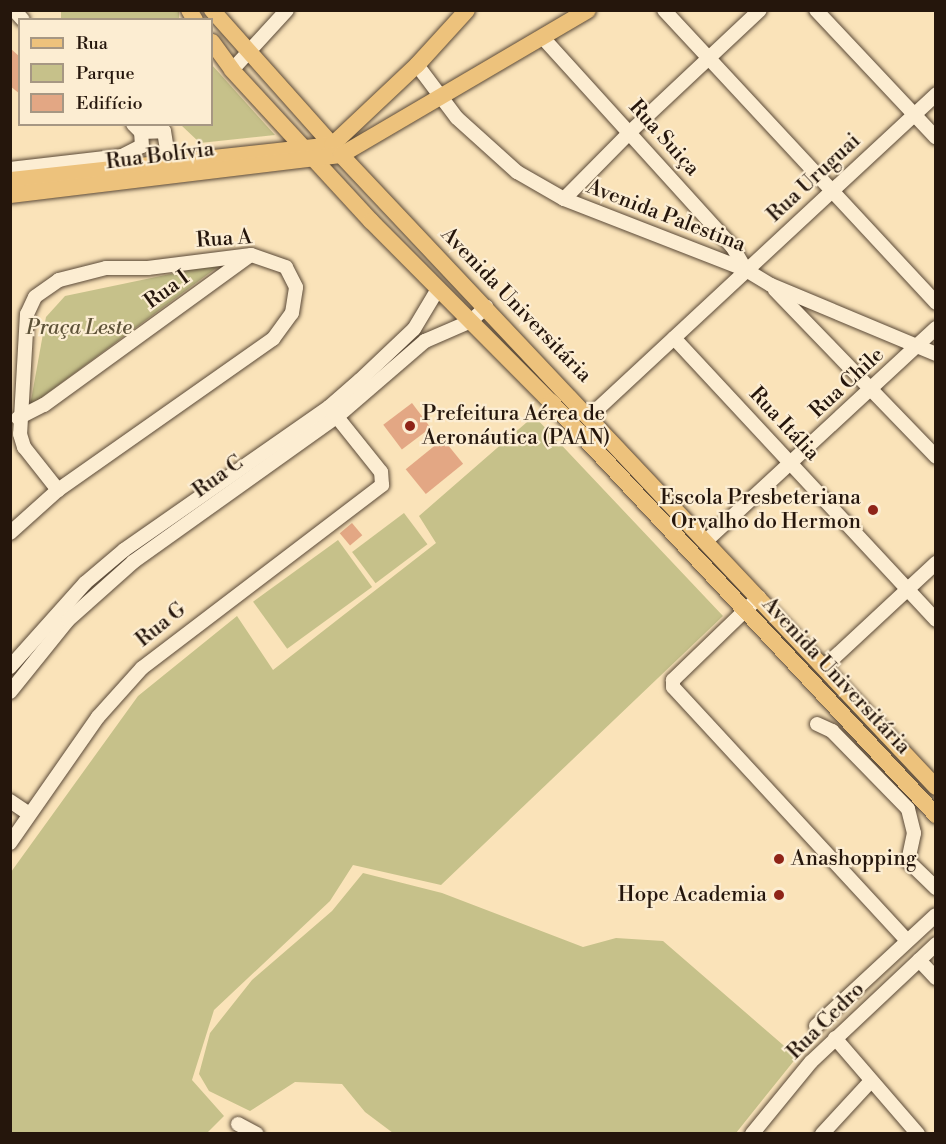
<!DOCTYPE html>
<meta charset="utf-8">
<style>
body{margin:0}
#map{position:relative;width:946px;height:1144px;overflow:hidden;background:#fae3b9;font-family:"Libre Bodoni",serif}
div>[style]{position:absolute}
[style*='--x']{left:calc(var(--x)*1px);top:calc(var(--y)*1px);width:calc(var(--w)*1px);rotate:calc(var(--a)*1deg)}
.green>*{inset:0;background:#c6c18a;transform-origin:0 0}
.building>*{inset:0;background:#e3a784;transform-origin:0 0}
.roads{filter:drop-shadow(0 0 2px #5a4937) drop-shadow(0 0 2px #5a4937)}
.minor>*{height:14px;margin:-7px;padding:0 7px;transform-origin:7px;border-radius:7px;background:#fcedd2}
.major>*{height:16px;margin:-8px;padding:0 8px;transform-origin:8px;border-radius:8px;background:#edc27c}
.dots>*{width:16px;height:16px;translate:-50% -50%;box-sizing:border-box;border:3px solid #fcedd2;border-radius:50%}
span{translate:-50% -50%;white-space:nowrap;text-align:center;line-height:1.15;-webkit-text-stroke:4.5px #fcedd2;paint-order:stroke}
.street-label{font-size:21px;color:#25160c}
.park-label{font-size:21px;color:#5d5238;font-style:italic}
.poi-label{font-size:21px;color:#25160c}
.left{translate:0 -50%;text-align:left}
.right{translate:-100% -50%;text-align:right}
.frame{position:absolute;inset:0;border:12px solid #25160c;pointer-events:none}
.legend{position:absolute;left:18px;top:18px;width:195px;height:108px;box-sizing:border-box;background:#fcedd2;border:2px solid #a69783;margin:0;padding:8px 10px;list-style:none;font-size:18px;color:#25160c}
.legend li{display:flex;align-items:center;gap:12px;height:30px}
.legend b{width:30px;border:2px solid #a69783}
</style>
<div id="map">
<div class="green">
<i style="left:61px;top:11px;width:118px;height:13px"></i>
<i style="clip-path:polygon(212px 65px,275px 135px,200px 143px,181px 125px,212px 124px)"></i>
<i style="clip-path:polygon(223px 263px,30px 406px,46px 317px,65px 296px)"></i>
<i style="clip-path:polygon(534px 416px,723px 616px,441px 885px,353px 865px,330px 901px,214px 1010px,192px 1080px,224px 1116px,207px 1133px,11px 1133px,11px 872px,138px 696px,237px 616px,273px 670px,436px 543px,419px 516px)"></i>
<i style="left:404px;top:513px;width:39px;height:65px;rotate:53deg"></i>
<i style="left:338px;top:540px;width:58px;height:105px;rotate:54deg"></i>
<i style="clip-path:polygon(363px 873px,442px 893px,583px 947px,616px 938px,663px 941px,797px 1057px,736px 1133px,393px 1133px,365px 1112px,342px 1084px,295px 1082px,250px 1111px,209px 1091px,199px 1074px,210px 1033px,252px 980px,332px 911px)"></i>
</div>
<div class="building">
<i style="clip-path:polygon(10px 48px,20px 57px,20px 94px,10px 86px)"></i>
<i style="left:412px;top:403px;width:31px;height:36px;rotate:53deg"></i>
<i style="left:443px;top:439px;width:32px;height:48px;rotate:51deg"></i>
<i style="left:352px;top:523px;width:16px;height:16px;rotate:50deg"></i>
</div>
<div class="roads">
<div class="minor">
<i style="--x:14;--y:10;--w:13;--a:48"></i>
<i style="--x:664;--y:10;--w:400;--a:47.1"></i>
<i style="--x:816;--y:10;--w:175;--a:46.8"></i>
<i style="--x:544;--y:39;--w:280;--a:47.8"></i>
<i style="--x:732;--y:246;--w:28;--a:60"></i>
<i style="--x:417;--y:65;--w:66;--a:53"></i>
<i style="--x:457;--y:118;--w:81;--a:42"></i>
<i style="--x:517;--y:172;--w:54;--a:29.9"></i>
<i style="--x:564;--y:199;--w:195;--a:21.3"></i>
<i style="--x:746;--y:270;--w:29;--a:31"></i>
<i style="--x:771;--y:285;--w:179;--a:22.7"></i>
<i style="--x:232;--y:70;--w:81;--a:-47.5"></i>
<i style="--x:141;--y:132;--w:23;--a:-2"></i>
<i style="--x:164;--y:131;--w:32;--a:81"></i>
<i style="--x:10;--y:169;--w:113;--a:-6.6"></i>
<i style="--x:122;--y:156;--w:22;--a:-27"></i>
<i style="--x:142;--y:146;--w:14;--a:-94"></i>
<i style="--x:141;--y:132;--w:11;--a:-135"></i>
<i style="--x:564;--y:199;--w:94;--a:-45.4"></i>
<i style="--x:630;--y:132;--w:178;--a:-43.2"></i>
<i style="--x:775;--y:290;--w:232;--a:46"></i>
<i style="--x:674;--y:338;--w:385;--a:47.1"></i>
<i style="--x:590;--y:416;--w:473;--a:-42.9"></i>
<i style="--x:18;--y:418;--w:29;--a:-27"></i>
<i style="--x:44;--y:405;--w:253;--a:-36"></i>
<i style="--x:10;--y:533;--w:64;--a:-41.9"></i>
<i style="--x:58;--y:490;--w:263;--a:-35.1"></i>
<i style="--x:273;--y:339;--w:32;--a:-54"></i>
<i style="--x:292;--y:313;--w:26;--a:-81"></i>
<i style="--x:296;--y:287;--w:22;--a:-117"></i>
<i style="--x:286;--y:267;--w:37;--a:-161"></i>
<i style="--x:251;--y:255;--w:104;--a:172.8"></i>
<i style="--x:148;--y:268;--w:42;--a:180"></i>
<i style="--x:106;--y:268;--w:49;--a:165.7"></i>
<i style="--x:59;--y:280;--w:29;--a:145"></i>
<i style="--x:35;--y:297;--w:19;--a:115"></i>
<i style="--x:27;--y:314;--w:120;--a:93.3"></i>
<i style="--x:20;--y:434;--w:14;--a:73"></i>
<i style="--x:24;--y:447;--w:55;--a:51.7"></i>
<i style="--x:707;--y:540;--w:312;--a:-42.8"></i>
<i style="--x:759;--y:597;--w:120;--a:136"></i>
<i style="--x:673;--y:680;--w:7;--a:90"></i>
<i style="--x:673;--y:687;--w:345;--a:47.3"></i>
<i style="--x:10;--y:667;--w:113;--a:-48.2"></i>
<i style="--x:85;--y:583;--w:51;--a:-40.2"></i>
<i style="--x:124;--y:550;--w:250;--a:-34.9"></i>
<i style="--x:329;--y:407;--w:41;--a:-41.1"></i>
<i style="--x:360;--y:380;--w:74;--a:-43.4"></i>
<i style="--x:414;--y:329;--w:47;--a:-59"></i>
<i style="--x:824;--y:667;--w:153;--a:-42.9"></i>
<i style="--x:10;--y:692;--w:92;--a:-51.1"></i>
<i style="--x:68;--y:620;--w:87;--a:-41.7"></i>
<i style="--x:133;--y:562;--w:252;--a:-35.5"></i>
<i style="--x:338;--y:416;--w:115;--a:-40.8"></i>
<i style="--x:425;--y:341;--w:50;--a:-23.5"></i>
<i style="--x:471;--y:321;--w:21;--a:-43"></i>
<i style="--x:817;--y:724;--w:17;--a:25"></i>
<i style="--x:832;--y:731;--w:109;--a:45.7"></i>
<i style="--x:908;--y:809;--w:25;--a:76"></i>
<i style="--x:914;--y:833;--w:29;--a:102"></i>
<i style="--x:908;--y:861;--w:39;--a:44"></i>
<i style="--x:10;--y:801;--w:23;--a:34"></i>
<i style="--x:10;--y:843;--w:154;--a:-55.1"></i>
<i style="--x:98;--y:717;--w:66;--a:-48.1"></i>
<i style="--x:142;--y:668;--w:302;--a:-37.3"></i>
<i style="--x:382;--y:485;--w:13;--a:-94"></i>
<i style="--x:381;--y:472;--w:83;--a:-128.7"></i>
<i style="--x:919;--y:960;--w:25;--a:47"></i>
<i style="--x:816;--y:1026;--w:163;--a:-42.8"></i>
<i style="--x:835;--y:1038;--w:127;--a:49.2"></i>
<i style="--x:238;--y:1124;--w:21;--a:28"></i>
<i style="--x:752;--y:1134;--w:93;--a:-50.7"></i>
<i style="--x:811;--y:1062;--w:172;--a:-43.3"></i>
<i style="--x:822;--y:1134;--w:71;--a:-47.3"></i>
</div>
<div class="major">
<i style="--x:189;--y:10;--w:12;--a:59"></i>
<i style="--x:212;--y:10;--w:194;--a:48.3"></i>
<i style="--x:341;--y:155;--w:868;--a:46.73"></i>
<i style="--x:212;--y:42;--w:34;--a:54"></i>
<i style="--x:232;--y:70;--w:205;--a:47.4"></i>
<i style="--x:371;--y:221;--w:255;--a:45.2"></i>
<i style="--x:551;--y:402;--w:565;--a:47.01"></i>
<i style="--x:10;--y:180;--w:324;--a:-6.2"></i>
<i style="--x:332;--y:145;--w:117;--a:-43.3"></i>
<i style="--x:417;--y:65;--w:74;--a:-47.7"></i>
<i style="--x:10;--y:195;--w:333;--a:-6.9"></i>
<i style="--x:341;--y:155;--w:286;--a:-30.4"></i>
</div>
</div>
<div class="dots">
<i style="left:410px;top:426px;background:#8f2418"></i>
<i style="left:873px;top:510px;background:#8f2418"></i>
<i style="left:779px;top:859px;background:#8f2418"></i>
<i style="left:779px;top:895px;background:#8f2418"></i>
</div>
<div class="street-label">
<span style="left:664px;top:138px;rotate:48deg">Rua Suiça</span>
<span style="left:160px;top:156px;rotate:-7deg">Rua Bolívia</span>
<span style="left:814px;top:178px;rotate:-43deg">Rua Uruguai</span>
<span style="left:666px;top:216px;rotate:21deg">Avenida Palestina</span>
<span style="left:224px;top:239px;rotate:-4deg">Rua A</span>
<span style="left:167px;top:290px;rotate:-36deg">Rua I</span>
<span style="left:516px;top:305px;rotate:46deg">Avenida Universitária</span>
<span style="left:847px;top:383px;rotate:-43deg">Rua Chile</span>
<span style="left:784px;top:424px;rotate:47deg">Rua Itália</span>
<span style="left:218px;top:477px;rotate:-36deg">Rua C</span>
<span style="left:161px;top:625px;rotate:-39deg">Rua G</span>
<span style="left:836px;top:676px;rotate:47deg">Avenida Universitária</span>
<span style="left:826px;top:1021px;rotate:-45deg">Rua Cedro</span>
</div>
<div class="park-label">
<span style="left:79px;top:328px">Praça Leste</span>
</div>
<div class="poi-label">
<span class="left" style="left:422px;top:426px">Prefeitura Aérea de<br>Aeronáutica (PAAN)</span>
<span class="right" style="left:861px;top:510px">Escola Presbeteriana<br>Orvalho do Hermon</span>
<span class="left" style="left:791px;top:859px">Anashopping</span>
<span class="right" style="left:767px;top:895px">Hope Academia</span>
</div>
<div class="frame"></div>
<ul class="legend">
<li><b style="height:8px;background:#edc27c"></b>Rua</li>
<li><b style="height:16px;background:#c6c18a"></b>Parque</li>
<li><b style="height:16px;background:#e3a784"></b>Edifício</li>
</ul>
</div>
